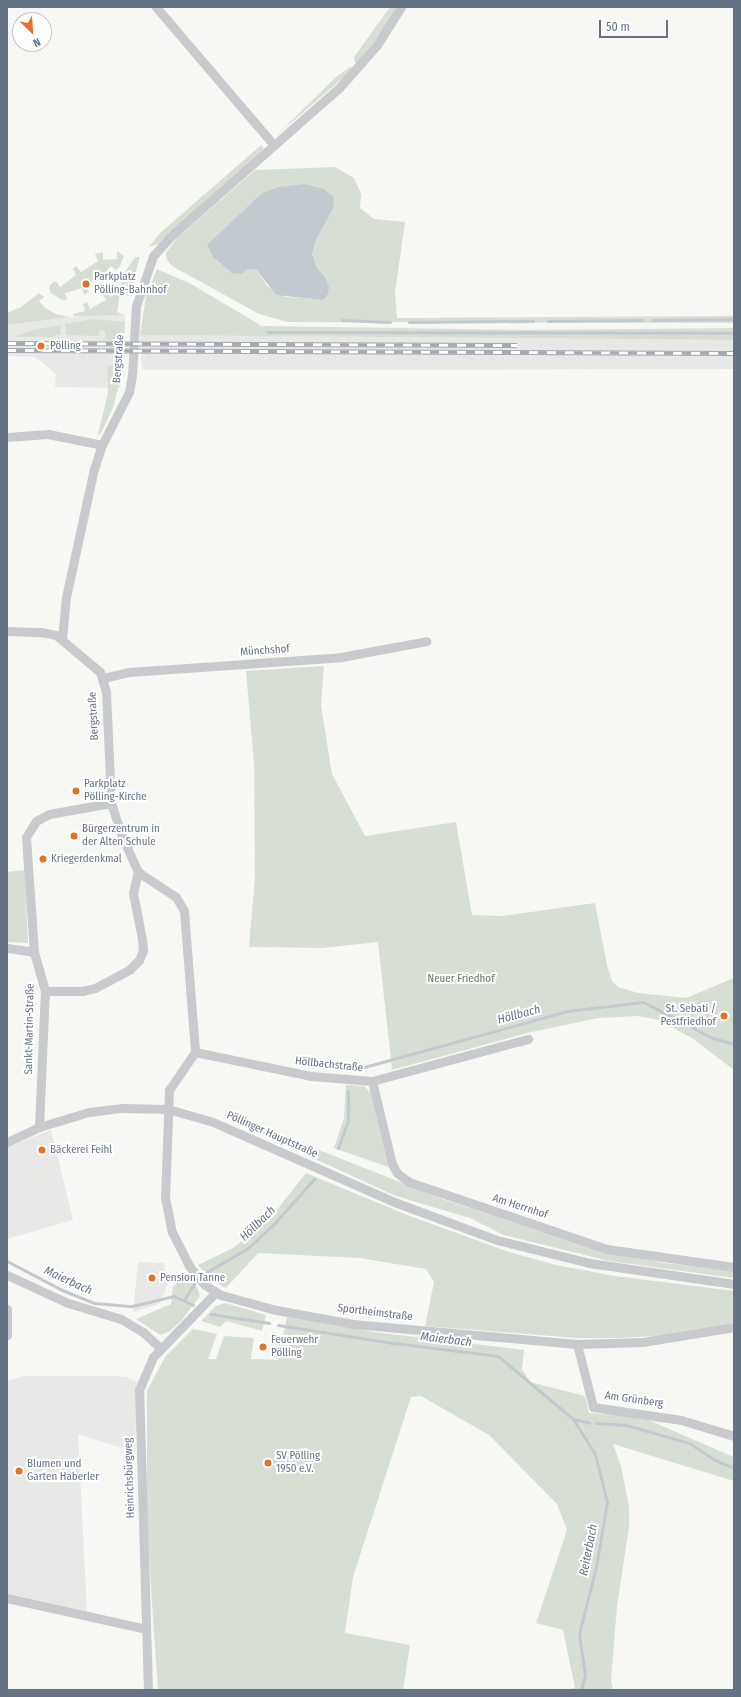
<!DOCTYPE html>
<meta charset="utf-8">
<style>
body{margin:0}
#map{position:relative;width:741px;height:1697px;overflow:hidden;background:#f7f7f4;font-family:"Fira Sans Condensed",sans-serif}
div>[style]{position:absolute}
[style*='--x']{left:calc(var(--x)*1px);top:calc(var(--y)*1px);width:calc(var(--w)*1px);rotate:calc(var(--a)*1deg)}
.built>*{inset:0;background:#e8e8e7}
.green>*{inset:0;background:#d7dfd5}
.water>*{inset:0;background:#c2cad0}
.stream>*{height:3px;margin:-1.5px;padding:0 1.5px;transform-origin:1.5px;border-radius:1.5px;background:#c2cad0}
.minor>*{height:9px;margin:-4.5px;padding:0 4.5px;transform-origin:4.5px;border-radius:4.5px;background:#c8cace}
.rail>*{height:4.5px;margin-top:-2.25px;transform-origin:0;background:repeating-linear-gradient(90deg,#fff 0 9px,#a5aab1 0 18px);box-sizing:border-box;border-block:1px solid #a5aab1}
.dots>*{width:11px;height:11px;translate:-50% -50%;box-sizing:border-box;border:2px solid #fff;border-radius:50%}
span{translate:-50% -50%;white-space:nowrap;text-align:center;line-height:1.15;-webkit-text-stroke:4px #fff;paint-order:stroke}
.poi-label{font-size:11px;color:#667385}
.left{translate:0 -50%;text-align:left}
.right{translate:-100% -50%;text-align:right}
.street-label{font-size:11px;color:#667385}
.park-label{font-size:11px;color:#627861}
.water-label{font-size:12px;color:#627482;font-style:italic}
.frame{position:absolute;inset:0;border:8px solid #667385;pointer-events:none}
.north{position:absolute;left:12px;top:12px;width:40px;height:40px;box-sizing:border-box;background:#fff;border:1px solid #c2c7ce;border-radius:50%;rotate:155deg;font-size:11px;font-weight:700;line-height:16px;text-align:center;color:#667385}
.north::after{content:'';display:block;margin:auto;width:14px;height:18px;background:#e57026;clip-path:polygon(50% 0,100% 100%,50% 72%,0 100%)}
.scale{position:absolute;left:599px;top:20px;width:69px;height:18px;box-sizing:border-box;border:2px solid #667385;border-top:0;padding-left:5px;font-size:12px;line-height:14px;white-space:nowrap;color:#667385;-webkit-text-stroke:3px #fff;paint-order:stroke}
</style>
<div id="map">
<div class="built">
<i style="clip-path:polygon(88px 315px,125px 315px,124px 367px,120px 388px,55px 387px,56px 374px,35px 357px,7px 356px,7px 325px)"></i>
<i style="clip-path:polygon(140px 335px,734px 340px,734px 369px,142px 370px)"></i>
<i style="clip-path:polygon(51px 1130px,73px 1220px,7px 1239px,7px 1147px)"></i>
<i style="clip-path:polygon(138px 1262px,164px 1263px,168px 1284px,159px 1304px,133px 1312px)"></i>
<i style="clip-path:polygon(24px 1376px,112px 1376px,127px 1377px,137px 1382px,135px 1452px,78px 1434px,87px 1612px,7px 1593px,7px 1381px)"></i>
</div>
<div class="green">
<i style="clip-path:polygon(390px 7px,398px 7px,380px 35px,358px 63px,355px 62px,354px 57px)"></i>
<i style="clip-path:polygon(351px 66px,350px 72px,278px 134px,336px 77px)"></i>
<i style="clip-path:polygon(260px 146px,263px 146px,263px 150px,158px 244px,149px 247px,159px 234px)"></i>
<i style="clip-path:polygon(evenodd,335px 167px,354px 178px,361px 194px,360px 208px,374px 219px,405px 222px,395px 293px,397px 318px,734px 316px,734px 323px,287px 322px,259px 314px,172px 266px,167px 260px,166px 253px,177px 238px,255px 170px,335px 167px,333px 209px,316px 240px,312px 254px,317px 268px,325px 277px,323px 299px,285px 297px,267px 286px,256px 269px,246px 270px,333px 209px)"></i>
<i style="clip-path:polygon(117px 251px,124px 256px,120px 266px,116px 270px,111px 266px,104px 274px,109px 278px,105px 282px,100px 276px,86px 286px,89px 292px,84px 295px,82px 288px,65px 293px,67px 300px,62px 300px,51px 293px,49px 287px,52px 283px,56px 281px,60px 287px,76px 275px,73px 269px,76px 266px,81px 272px,98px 261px,95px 254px,103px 252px,103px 260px,117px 259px)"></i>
<i style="clip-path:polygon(135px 257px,140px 257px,129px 296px,120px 294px,117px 312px,125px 315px,74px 316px,73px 314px,85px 311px,83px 304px,87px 302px,90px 309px,93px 307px,106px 300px,103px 294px,106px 291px,111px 297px,124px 286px,119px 281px)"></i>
<i style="clip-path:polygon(157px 269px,191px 284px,262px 326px,528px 330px,734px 328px,734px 340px,140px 335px,146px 296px)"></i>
<i style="clip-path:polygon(39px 293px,44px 297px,39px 301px,45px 308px,56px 314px,70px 317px,7px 325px,7px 313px,21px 307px)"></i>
<i style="clip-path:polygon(93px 319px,125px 322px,124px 338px,107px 340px,105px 331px,99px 331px,99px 336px,66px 335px,65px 324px)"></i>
<i style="clip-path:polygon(61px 325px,60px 335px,54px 335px,54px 337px,13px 337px,33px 330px)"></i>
<i style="clip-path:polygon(124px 364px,113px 408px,100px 435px,98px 434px,108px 393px,107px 366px)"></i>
<i style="clip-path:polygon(324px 666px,321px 705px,332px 774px,365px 836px,456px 822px,472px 915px,503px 916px,595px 903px,607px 965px,612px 981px,618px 987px,638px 993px,686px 998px,734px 978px,734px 1070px,692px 1038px,658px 1020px,639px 1016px,598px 1018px,527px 1033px,392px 1070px,378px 942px,322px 948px,249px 947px,255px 877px,254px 764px,246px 671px)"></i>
<i style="clip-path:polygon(25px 870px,28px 943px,7px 942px,7px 872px)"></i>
<i style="clip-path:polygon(346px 1085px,364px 1086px,371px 1093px,388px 1167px,334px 1148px,344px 1118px)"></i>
<i style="clip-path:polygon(256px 1125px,445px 1200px,598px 1250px,665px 1263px,734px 1271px,734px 1278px,609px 1261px,504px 1235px,470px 1218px,396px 1196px,256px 1132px,252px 1128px)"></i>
<i style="clip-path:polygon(306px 1173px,407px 1215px,509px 1252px,556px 1265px,615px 1276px,734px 1291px,734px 1323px,657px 1336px,621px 1338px,577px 1338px,425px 1326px,434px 1282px,426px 1269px,359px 1258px,258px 1253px,226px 1288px,211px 1280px,198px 1265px,233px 1248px,268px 1221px)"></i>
<i style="clip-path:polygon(184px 1274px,197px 1287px,200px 1296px,181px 1321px,170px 1331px,160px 1335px,136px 1319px,171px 1304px,173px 1287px)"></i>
<i style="clip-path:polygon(225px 1303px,266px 1315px,262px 1331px,226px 1321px,220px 1327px,201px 1321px,216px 1306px)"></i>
<i style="clip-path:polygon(287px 1317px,373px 1332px,524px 1350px,522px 1369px,530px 1382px,585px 1396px,589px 1413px,639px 1416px,734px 1457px,734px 1481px,613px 1444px,621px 1466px,629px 1507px,629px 1527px,617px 1606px,611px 1681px,613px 1690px,567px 1690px,575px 1688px,563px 1630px,536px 1623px,567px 1530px,557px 1504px,489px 1435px,421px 1396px,411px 1397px,353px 1577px,345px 1633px,410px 1645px,403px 1690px,158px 1690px,147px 1529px,147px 1391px,165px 1357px,193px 1329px,217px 1334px,208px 1359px,216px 1359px,224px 1336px,254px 1338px,251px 1359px,278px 1360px)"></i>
</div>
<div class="water">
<i style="clip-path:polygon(304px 184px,324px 189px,334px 197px,333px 209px,316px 240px,312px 254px,317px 268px,325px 277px,329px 287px,328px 294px,323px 300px,276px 295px,256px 269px,246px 270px,242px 274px,232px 273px,213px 257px,207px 245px,262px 193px,279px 187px)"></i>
</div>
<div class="stream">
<i style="--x:342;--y:320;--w:48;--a:2.4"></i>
<i style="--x:652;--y:320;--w:82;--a:-0.7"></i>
<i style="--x:548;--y:321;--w:94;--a:-0.6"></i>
<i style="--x:409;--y:322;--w:124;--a:-0.5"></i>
<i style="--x:268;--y:332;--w:466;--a:0.1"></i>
<i style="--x:693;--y:1028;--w:22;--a:27"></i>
<i style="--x:713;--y:1038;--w:22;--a:16"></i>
<i style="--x:357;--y:1069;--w:218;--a:-15.4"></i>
<i style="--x:567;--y:1011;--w:77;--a:-6.8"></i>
<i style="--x:643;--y:1002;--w:47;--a:26.6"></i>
<i style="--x:338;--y:1148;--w:30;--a:-70"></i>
<i style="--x:348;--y:1120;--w:29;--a:-90"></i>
<i style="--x:7;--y:1261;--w:62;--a:27.8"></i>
<i style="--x:62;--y:1290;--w:35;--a:22"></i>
<i style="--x:95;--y:1303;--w:37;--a:5"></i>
<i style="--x:132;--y:1306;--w:43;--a:-13.4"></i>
<i style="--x:174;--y:1296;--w:21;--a:25"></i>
<i style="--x:205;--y:1273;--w:50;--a:-30.2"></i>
<i style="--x:248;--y:1248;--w:33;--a:-43"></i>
<i style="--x:272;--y:1226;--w:64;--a:-48.1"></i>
<i style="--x:184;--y:1300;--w:19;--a:-58"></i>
<i style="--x:211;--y:1314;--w:59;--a:8.8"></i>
<i style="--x:278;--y:1325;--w:116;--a:8.9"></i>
<i style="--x:393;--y:1343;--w:106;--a:7.1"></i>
<i style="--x:498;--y:1356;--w:98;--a:40"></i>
<i style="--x:573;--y:1419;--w:17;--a:13"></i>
<i style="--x:573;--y:1419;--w:41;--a:57.8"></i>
<i style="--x:595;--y:1454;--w:49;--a:76"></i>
<i style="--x:607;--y:1502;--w:66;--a:99.6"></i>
<i style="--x:596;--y:1567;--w:69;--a:104.2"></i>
<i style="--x:579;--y:1634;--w:41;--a:81.7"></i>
<i style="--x:585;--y:1675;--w:16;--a:105"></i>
<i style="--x:596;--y:1423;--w:30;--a:4"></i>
<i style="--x:626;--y:1425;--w:66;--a:15.9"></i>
<i style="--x:689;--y:1443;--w:31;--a:33"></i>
<i style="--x:715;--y:1460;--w:21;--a:23"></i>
</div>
<div class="minor">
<i style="--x:156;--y:7;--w:182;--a:49.5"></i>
<i style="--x:7;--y:437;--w:41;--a:-4.2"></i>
<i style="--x:48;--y:434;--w:55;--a:11.5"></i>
<i style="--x:7;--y:631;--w:34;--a:2"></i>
<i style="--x:41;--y:632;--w:15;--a:11"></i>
<i style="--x:56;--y:635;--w:57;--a:40.1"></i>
<i style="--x:100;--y:672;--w:21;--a:73"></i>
<i style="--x:106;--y:692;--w:111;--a:87.4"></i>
<i style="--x:111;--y:803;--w:33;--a:72"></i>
<i style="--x:121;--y:834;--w:42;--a:65.9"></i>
<i style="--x:138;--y:872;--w:45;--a:33.3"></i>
<i style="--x:176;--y:897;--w:16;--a:60"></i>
<i style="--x:184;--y:911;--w:141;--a:85.5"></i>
<i style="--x:195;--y:1052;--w:46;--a:124.4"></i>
<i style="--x:169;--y:1090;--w:107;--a:92.1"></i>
<i style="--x:165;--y:1197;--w:36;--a:79"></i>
<i style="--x:172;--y:1232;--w:38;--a:63"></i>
<i style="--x:189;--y:1266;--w:25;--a:50"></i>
<i style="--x:205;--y:1285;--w:19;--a:32"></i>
<i style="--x:221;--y:1295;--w:57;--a:15.3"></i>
<i style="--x:276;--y:1310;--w:78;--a:10.3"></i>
<i style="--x:353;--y:1324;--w:225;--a:5.1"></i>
<i style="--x:577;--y:1344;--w:66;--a:-1.7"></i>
<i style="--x:643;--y:1342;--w:92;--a:-9.4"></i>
<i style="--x:62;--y:639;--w:42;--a:-84.6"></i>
<i style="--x:66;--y:597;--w:131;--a:-77.7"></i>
<i style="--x:94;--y:469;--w:25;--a:-72"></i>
<i style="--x:102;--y:445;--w:59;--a:-63"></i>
<i style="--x:129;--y:392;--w:17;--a:-80"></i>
<i style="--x:132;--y:375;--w:69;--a:-86.7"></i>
<i style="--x:136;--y:306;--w:53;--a:-71.2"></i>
<i style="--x:153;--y:256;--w:27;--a:-48"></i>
<i style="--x:171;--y:236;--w:224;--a:-41.4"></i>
<i style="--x:339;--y:88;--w:57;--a:-48.5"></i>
<i style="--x:377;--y:45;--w:45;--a:-57.7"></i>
<i style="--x:103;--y:678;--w:27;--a:-13"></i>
<i style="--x:129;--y:672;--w:213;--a:-4"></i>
<i style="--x:341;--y:657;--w:87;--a:-10.5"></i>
<i style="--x:7;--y:948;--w:27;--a:8"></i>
<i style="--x:45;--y:991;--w:37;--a:0"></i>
<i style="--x:82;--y:991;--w:13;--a:-13"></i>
<i style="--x:95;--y:988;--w:40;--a:-28"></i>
<i style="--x:130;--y:969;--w:13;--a:-45"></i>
<i style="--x:139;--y:960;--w:11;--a:-68"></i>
<i style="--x:143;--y:950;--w:11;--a:-95"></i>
<i style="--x:142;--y:939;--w:47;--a:-101.1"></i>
<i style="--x:133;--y:893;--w:22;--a:-77"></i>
<i style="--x:195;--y:1052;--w:118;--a:11.7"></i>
<i style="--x:311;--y:1076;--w:61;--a:4.7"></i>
<i style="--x:372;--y:1081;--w:162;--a:-15.1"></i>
<i style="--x:372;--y:1081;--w:85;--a:76.5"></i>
<i style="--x:392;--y:1164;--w:10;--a:61"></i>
<i style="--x:397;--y:1173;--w:15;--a:37"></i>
<i style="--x:409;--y:1182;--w:209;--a:18.7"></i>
<i style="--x:607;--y:1249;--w:128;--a:8.1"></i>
<i style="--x:39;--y:1127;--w:136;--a:-87.5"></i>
<i style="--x:45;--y:991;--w:41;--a:-105.8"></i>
<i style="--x:34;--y:952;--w:115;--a:-94"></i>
<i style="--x:26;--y:837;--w:19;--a:-58"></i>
<i style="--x:36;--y:821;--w:15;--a:-28"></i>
<i style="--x:49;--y:814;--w:63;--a:-10.1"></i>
<i style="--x:7;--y:1142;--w:35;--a:-25"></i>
<i style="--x:39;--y:1127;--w:52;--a:-16.7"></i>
<i style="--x:89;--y:1112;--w:34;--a:-7"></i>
<i style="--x:123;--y:1108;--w:45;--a:1.3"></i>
<i style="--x:168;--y:1109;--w:47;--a:16.1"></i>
<i style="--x:213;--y:1122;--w:201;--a:23.8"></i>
<i style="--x:397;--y:1203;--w:107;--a:20.3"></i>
<i style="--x:497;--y:1240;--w:95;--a:14"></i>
<i style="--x:589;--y:1263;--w:147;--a:8.2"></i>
<i style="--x:7;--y:1275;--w:67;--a:24.7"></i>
<i style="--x:68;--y:1303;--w:55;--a:16.8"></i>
<i style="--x:121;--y:1319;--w:27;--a:31"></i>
<i style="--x:144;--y:1333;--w:22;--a:43"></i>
<i style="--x:7;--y:1309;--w:26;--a:90"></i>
<i style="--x:577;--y:1344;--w:65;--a:75.7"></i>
<i style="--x:593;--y:1407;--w:89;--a:8.4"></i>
<i style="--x:681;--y:1420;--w:55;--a:16.8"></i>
<i style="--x:7;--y:1598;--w:142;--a:12.6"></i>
<i style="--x:148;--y:1690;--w:300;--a:-91.7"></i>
<i style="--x:139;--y:1390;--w:36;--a:-67"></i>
<i style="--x:153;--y:1357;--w:89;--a:-45.9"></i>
</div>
<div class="rail">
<i style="--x:7;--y:343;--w:510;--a:0.22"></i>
<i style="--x:7;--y:350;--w:727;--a:0.24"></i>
</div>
<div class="dots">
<i style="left:86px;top:284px;background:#e57026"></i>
<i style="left:41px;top:346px;background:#e57026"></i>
<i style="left:76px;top:791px;background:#e57026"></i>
<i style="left:74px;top:836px;background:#e57026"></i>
<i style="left:43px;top:859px;background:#e57026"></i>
<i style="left:724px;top:1016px;background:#e57026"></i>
<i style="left:42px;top:1150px;background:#e57026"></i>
<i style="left:152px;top:1278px;background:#e57026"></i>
<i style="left:263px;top:1347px;background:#e57026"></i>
<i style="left:268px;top:1463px;background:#e57026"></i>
<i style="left:19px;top:1471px;background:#e57026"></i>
</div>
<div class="poi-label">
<span class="left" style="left:94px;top:284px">Parkplatz<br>Pölling-Bahnhof</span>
<span class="left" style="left:50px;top:346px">Pölling</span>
<span class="left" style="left:84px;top:791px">Parkplatz<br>Pölling-Kirche</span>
<span class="left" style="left:82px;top:836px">Bürgerzentrum in<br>der Alten Schule</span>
<span class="left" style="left:51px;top:859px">Kriegerdenkmal</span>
<span class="right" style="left:716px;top:1016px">St. Sebati /<br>Pestfriedhof</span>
<span class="left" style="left:50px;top:1150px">Bäckerei Feihl</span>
<span class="left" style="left:160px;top:1278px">Pension Tanne</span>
<span class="left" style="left:271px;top:1347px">Feuerwehr<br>Pölling</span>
<span class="left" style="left:276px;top:1463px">SV Pölling<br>1950 e.V.</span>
<span class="left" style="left:27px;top:1471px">Blumen und<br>Garten Haberler</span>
</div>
<div class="street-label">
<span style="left:119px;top:359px;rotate:-86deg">Bergstraße</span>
<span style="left:265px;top:651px;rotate:-4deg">Münchshof</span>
<span style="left:94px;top:716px;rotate:-93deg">Bergstraße</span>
<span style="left:30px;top:1029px;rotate:-89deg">Sankt-Martin-Straße</span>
<span style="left:329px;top:1065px;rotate:6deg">Höllbachstraße</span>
<span style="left:272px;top:1135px;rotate:24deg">Pöllinger Hauptstraße</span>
<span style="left:520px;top:1207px;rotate:18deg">Am Herrnhof</span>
<span style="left:375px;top:1313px;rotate:7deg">Sportheimstraße</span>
<span style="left:634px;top:1400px;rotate:8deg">Am Grünberg</span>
<span style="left:130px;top:1478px;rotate:-92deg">Heinrichsbürgweg</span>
</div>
<div class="park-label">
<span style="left:461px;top:979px">Neuer Friedhof</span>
</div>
<div class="water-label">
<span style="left:519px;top:1015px;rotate:-15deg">Höllbach</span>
<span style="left:258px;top:1224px;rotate:-44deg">Höllbach</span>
<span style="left:68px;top:1281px;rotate:25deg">Maierbach</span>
<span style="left:446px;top:1340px;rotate:7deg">Maierbach</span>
<span style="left:589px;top:1550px;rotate:-79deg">Reiterbach</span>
</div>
<div class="frame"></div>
<div class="north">N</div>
<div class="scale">50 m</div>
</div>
